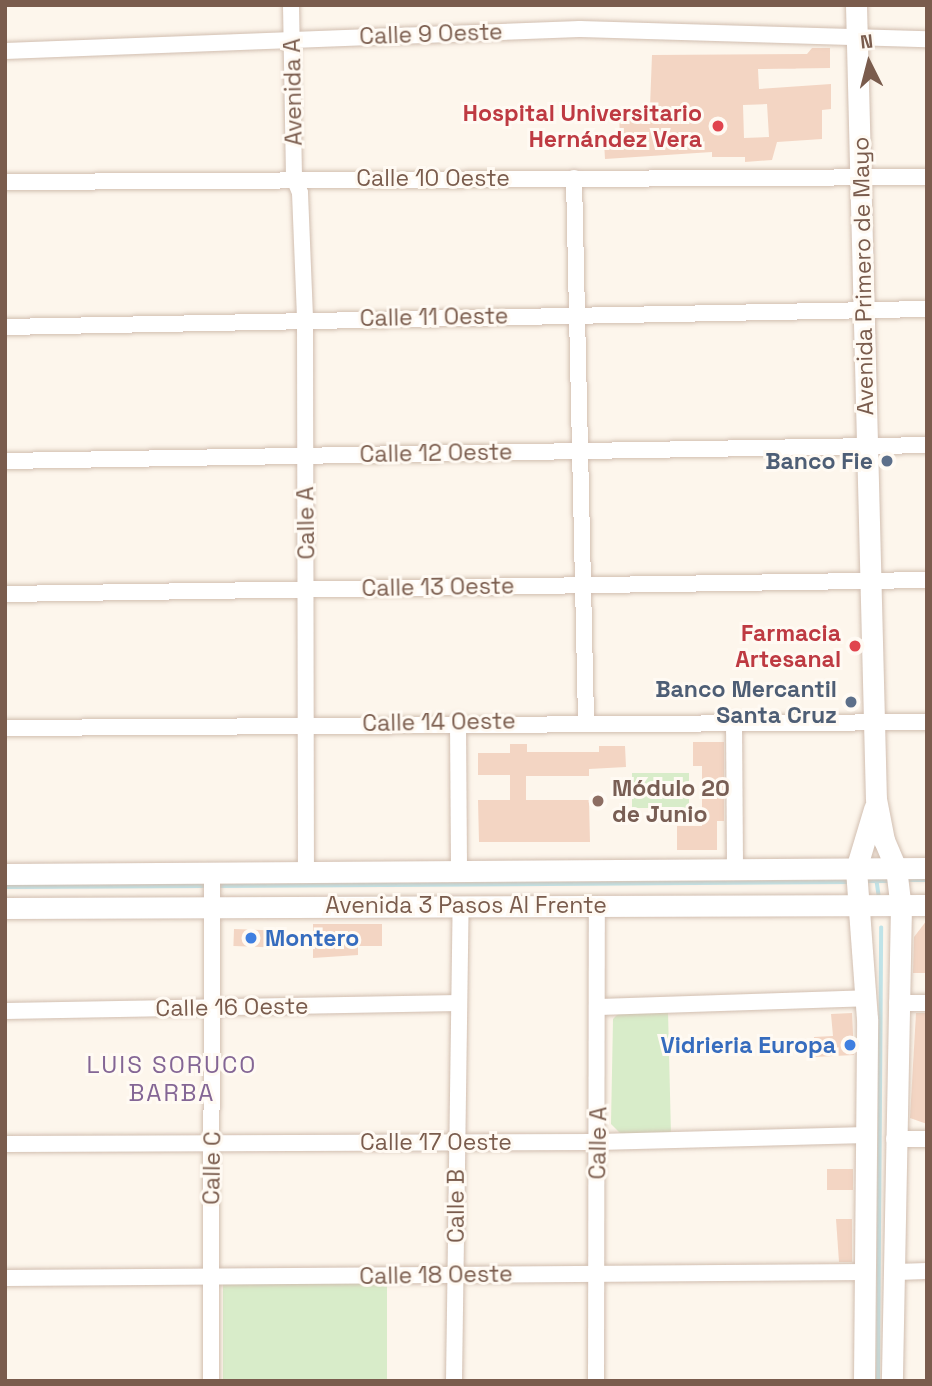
<!DOCTYPE html>
<meta charset="utf-8">
<style>
body{margin:0}
#map{position:relative;width:932px;height:1386px;overflow:hidden;background:#fdf6ec;font-family:"Space Grotesk",sans-serif}
div>[style]{position:absolute}
[style*='--x']{left:calc(var(--x)*1px);top:calc(var(--y)*1px);width:calc(var(--w)*1px);rotate:calc(var(--a)*1deg)}
.green>*{inset:0;background:#d8ecc9;transform-origin:0 0}
.stream>*{height:3.5px;margin:-1.75px;padding:0 1.75px;transform-origin:1.75px;border-radius:1.75px;background:#bfe3e8}
.building>*{inset:0;background:#f3d5c3;transform-origin:0 0}
.roads{filter:drop-shadow(0 0 2px #d1beb0) drop-shadow(0 0 2px #d1beb0)}
.street>*{height:16px;margin:-8px;padding:0 8px;transform-origin:8px;border-radius:8px;background:#fff}
.secondary>*{height:21px;margin:-10.5px;padding:0 10.5px;transform-origin:10.5px;border-radius:10.5px;background:#fff}
.dots>*{width:19px;height:19px;translate:-50% -50%;box-sizing:border-box;border:4px solid #fffaf3;border-radius:50%}
span{translate:-50% -50%;white-space:nowrap;text-align:center;line-height:1.15;-webkit-text-stroke:6px #fffaf3;paint-order:stroke}
.street-label{font-size:23px;color:#7a5c4d}
.health-label{font-size:23px;color:#be3a42;font-weight:700}
.right{translate:-100% -50%;text-align:right}
.service-label{font-size:23px;color:#4e5e75;font-weight:700}
.education-label{font-size:23px;color:#785e54;font-weight:700}
.left{translate:0 -50%;text-align:left}
.shop-label{font-size:23px;color:#366cbe;font-weight:700}
.neighbourhood-label{font-size:24px;color:#846695;letter-spacing:2px}
.frame{position:absolute;inset:0;border:7px solid #7a5c4d;pointer-events:none}
.north{position:absolute;left:834px;top:28px;width:70px;height:70px;-webkit-text-stroke:5px #fffaf3;paint-order:stroke;rotate:354deg;font-size:19px;font-weight:700;line-height:28px;text-align:center;color:#7a5c4d}
.north::after{content:'';display:block;margin:auto;width:24px;height:32px;background:#7a5c4d;clip-path:polygon(50% 0,100% 100%,50% 72%,0 100%)}
</style>
<div id="map">
<div class="green">
<i style="left:632px;top:773px;width:57px;height:35px"></i>
<i style="clip-path:polygon(621px 1011px,668px 1011px,671px 1135px,621px 1134px,611px 1124px,613px 1019px)"></i>
<i style="left:387px;top:1280px;width:101px;height:164px;rotate:90deg"></i>
</div>
<div class="stream">
<i style="--x:907;--y:880;--w:20;--a:0"></i>
<i style="--x:865;--y:881;--w:24;--a:0"></i>
<i style="--x:877;--y:881;--w:15;--a:82"></i>
<i style="--x:217;--y:886;--w:633;--a:-0.36"></i>
<i style="--x:5;--y:887;--w:201;--a:-0.3"></i>
<i style="--x:878;--y:1381;--w:453;--a:-89.6"></i>
</div>
<div class="building">
<i style="clip-path:polygon(evenodd,812px 48px,830px 48px,830px 68px,758px 69px,759px 89px,831px 84px,831px 109px,822px 110px,822px 139px,777px 142px,772px 160px,745px 162px,745px 157px,712px 157px,712px 152px,605px 159px,604px 142px,620px 141px,619px 110px,650px 107px,652px 55px,807px 54px,812px 48px,767px 104px,769px 137px,744px 138px,743px 105px,767px 104px)"></i>
<i style="clip-path:polygon(693px 742px,724px 742px,724px 821px,717px 821px,717px 850px,677px 850px,677px 826px,702px 826px,702px 766px,693px 766px)"></i>
<i style="clip-path:polygon(510px 744px,527px 744px,527px 752px,599px 752px,599px 746px,625px 746px,626px 767px,589px 769px,589px 776px,526px 776px,526px 800px,589px 800px,590px 842px,479px 842px,478px 800px,510px 800px,510px 775px,478px 775px,478px 753px,510px 753px)"></i>
<i style="clip-path:polygon(927px 920px,927px 973px,913px 973px,914px 937px)"></i>
<i style="clip-path:polygon(313px 924px,382px 924px,382px 946px,358px 946px,358px 955px,313px 958px)"></i>
<i style="left:234px;top:929px;width:34px;height:17px;rotate:2deg"></i>
<i style="clip-path:polygon(852px 1013px,854px 1055px,815px 1057px,814px 1037px,833px 1036px,831px 1014px)"></i>
<i style="clip-path:polygon(916px 1013px,927px 1013px,927px 1124px,910px 1118px)"></i>
<i style="left:827px;top:1169px;width:26px;height:21px"></i>
<i style="clip-path:polygon(836px 1219px,852px 1219px,852px 1262px,839px 1262px)"></i>
</div>
<div class="roads">
<div class="street">
<i style="--x:291;--y:5;--w:173;--a:89"></i>
<i style="--x:294;--y:178;--w:16;--a:68"></i>
<i style="--x:300;--y:193;--w:127;--a:87.7"></i>
<i style="--x:305;--y:320;--w:550;--a:89.9"></i>
<i style="--x:5;--y:51;--w:575;--a:-2.19"></i>
<i style="--x:580;--y:29;--w:347;--a:1.7"></i>
<i style="--x:574;--y:178;--w:543;--a:88.73"></i>
<i style="--x:5;--y:182;--w:922;--a:-0.31"></i>
<i style="--x:5;--y:327;--w:922;--a:-1.12"></i>
<i style="--x:5;--y:461;--w:922;--a:-0.99"></i>
<i style="--x:5;--y:594;--w:922;--a:-0.87"></i>
<i style="--x:734;--y:721;--w:148;--a:89.6"></i>
<i style="--x:458;--y:722;--w:147;--a:89.6"></i>
<i style="--x:5;--y:728;--w:922;--a:-0.37"></i>
<i style="--x:897;--y:1003;--w:30;--a:0"></i>
<i style="--x:599;--y:1007;--w:267;--a:-1.9"></i>
<i style="--x:5;--y:1011;--w:454;--a:-1"></i>
<i style="--x:894;--y:1139;--w:33;--a:0"></i>
<i style="--x:5;--y:1144;--w:593;--a:-0.19"></i>
<i style="--x:598;--y:1142;--w:269;--a:-1.5"></i>
<i style="--x:896;--y:1272;--w:31;--a:-2"></i>
<i style="--x:5;--y:1278;--w:862;--a:-0.4"></i>
<i style="--x:211;--y:1381;--w:510;--a:-89.89"></i>
<i style="--x:454;--y:1381;--w:476;--a:-89.2"></i>
<i style="--x:596;--y:1381;--w:476;--a:-89.9"></i>
</div>
<div class="secondary">
<i style="--x:856;--y:5;--w:794;--a:88.56"></i>
<i style="--x:876;--y:799;--w:42;--a:79"></i>
<i style="--x:884;--y:840;--w:30;--a:67"></i>
<i style="--x:896;--y:868;--w:38;--a:83"></i>
<i style="--x:901;--y:906;--w:475;--a:91.1"></i>
<i style="--x:5;--y:874;--w:922;--a:-0.37"></i>
<i style="--x:5;--y:908;--w:922;--a:-0.19"></i>
<i style="--x:864;--y:1381;--w:362;--a:-89.5"></i>
<i style="--x:867;--y:1019;--w:150;--a:-94.2"></i>
<i style="--x:856;--y:869;--w:63;--a:-73.3"></i>
</div>
</div>
<div class="dots">
<i style="left:718px;top:126px;background:#e0444e"></i>
<i style="left:887px;top:461px;background:#5c6f8a"></i>
<i style="left:855px;top:646px;background:#e0444e"></i>
<i style="left:851px;top:702px;background:#5c6f8a"></i>
<i style="left:598px;top:801px;background:#8d6e63"></i>
<i style="left:251px;top:938px;background:#3f7fe0"></i>
<i style="left:850px;top:1045px;background:#3f7fe0"></i>
</div>
<div class="street-label">
<span style="left:431px;top:34px;rotate:-2deg">Calle 9 Oeste</span>
<span style="left:293px;top:92px;rotate:-91deg">Avenida A</span>
<span style="left:433px;top:178px">Calle 10 Oeste</span>
<span style="left:863px;top:276px;rotate:-91deg">Avenida Primero de Mayo</span>
<span style="left:434px;top:317px;rotate:-1deg">Calle 11 Oeste</span>
<span style="left:436px;top:453px;rotate:-1deg">Calle 12 Oeste</span>
<span style="left:306px;top:523px;rotate:-91deg">Calle A</span>
<span style="left:438px;top:587px;rotate:-1deg">Calle 13 Oeste</span>
<span style="left:439px;top:722px;rotate:-1deg">Calle 14 Oeste</span>
<span style="left:466px;top:905px">Avenida 3 Pasos Al Frente</span>
<span style="left:232px;top:1007px;rotate:-1deg">Calle 16 Oeste</span>
<span style="left:436px;top:1142px">Calle 17 Oeste</span>
<span style="left:598px;top:1143px;rotate:-89deg">Calle A</span>
<span style="left:212px;top:1168px;rotate:-89deg">Calle C</span>
<span style="left:456px;top:1206px;rotate:-90deg">Calle B</span>
<span style="left:436px;top:1275px;rotate:-1deg">Calle 18 Oeste</span>
</div>
<div class="health-label">
<span class="right" style="left:702px;top:126px">Hospital Universitario<br>Hernández Vera</span>
<span class="right" style="left:841px;top:646px">Farmacia<br>Artesanal</span>
</div>
<div class="service-label">
<span class="right" style="left:873px;top:461px">Banco Fie</span>
<span class="right" style="left:837px;top:702px">Banco Mercantil<br>Santa Cruz</span>
</div>
<div class="education-label">
<span class="left" style="left:612px;top:801px">Módulo 20<br>de Junio</span>
</div>
<div class="shop-label">
<span class="left" style="left:265px;top:938px">Montero</span>
<span class="right" style="left:836px;top:1045px">Vidrieria Europa</span>
</div>
<div class="neighbourhood-label">
<span style="left:172px;top:1079px">LUIS SORUCO<br>BARBA</span>
</div>
<div class="frame"></div>
<div class="north">N</div>
</div>
